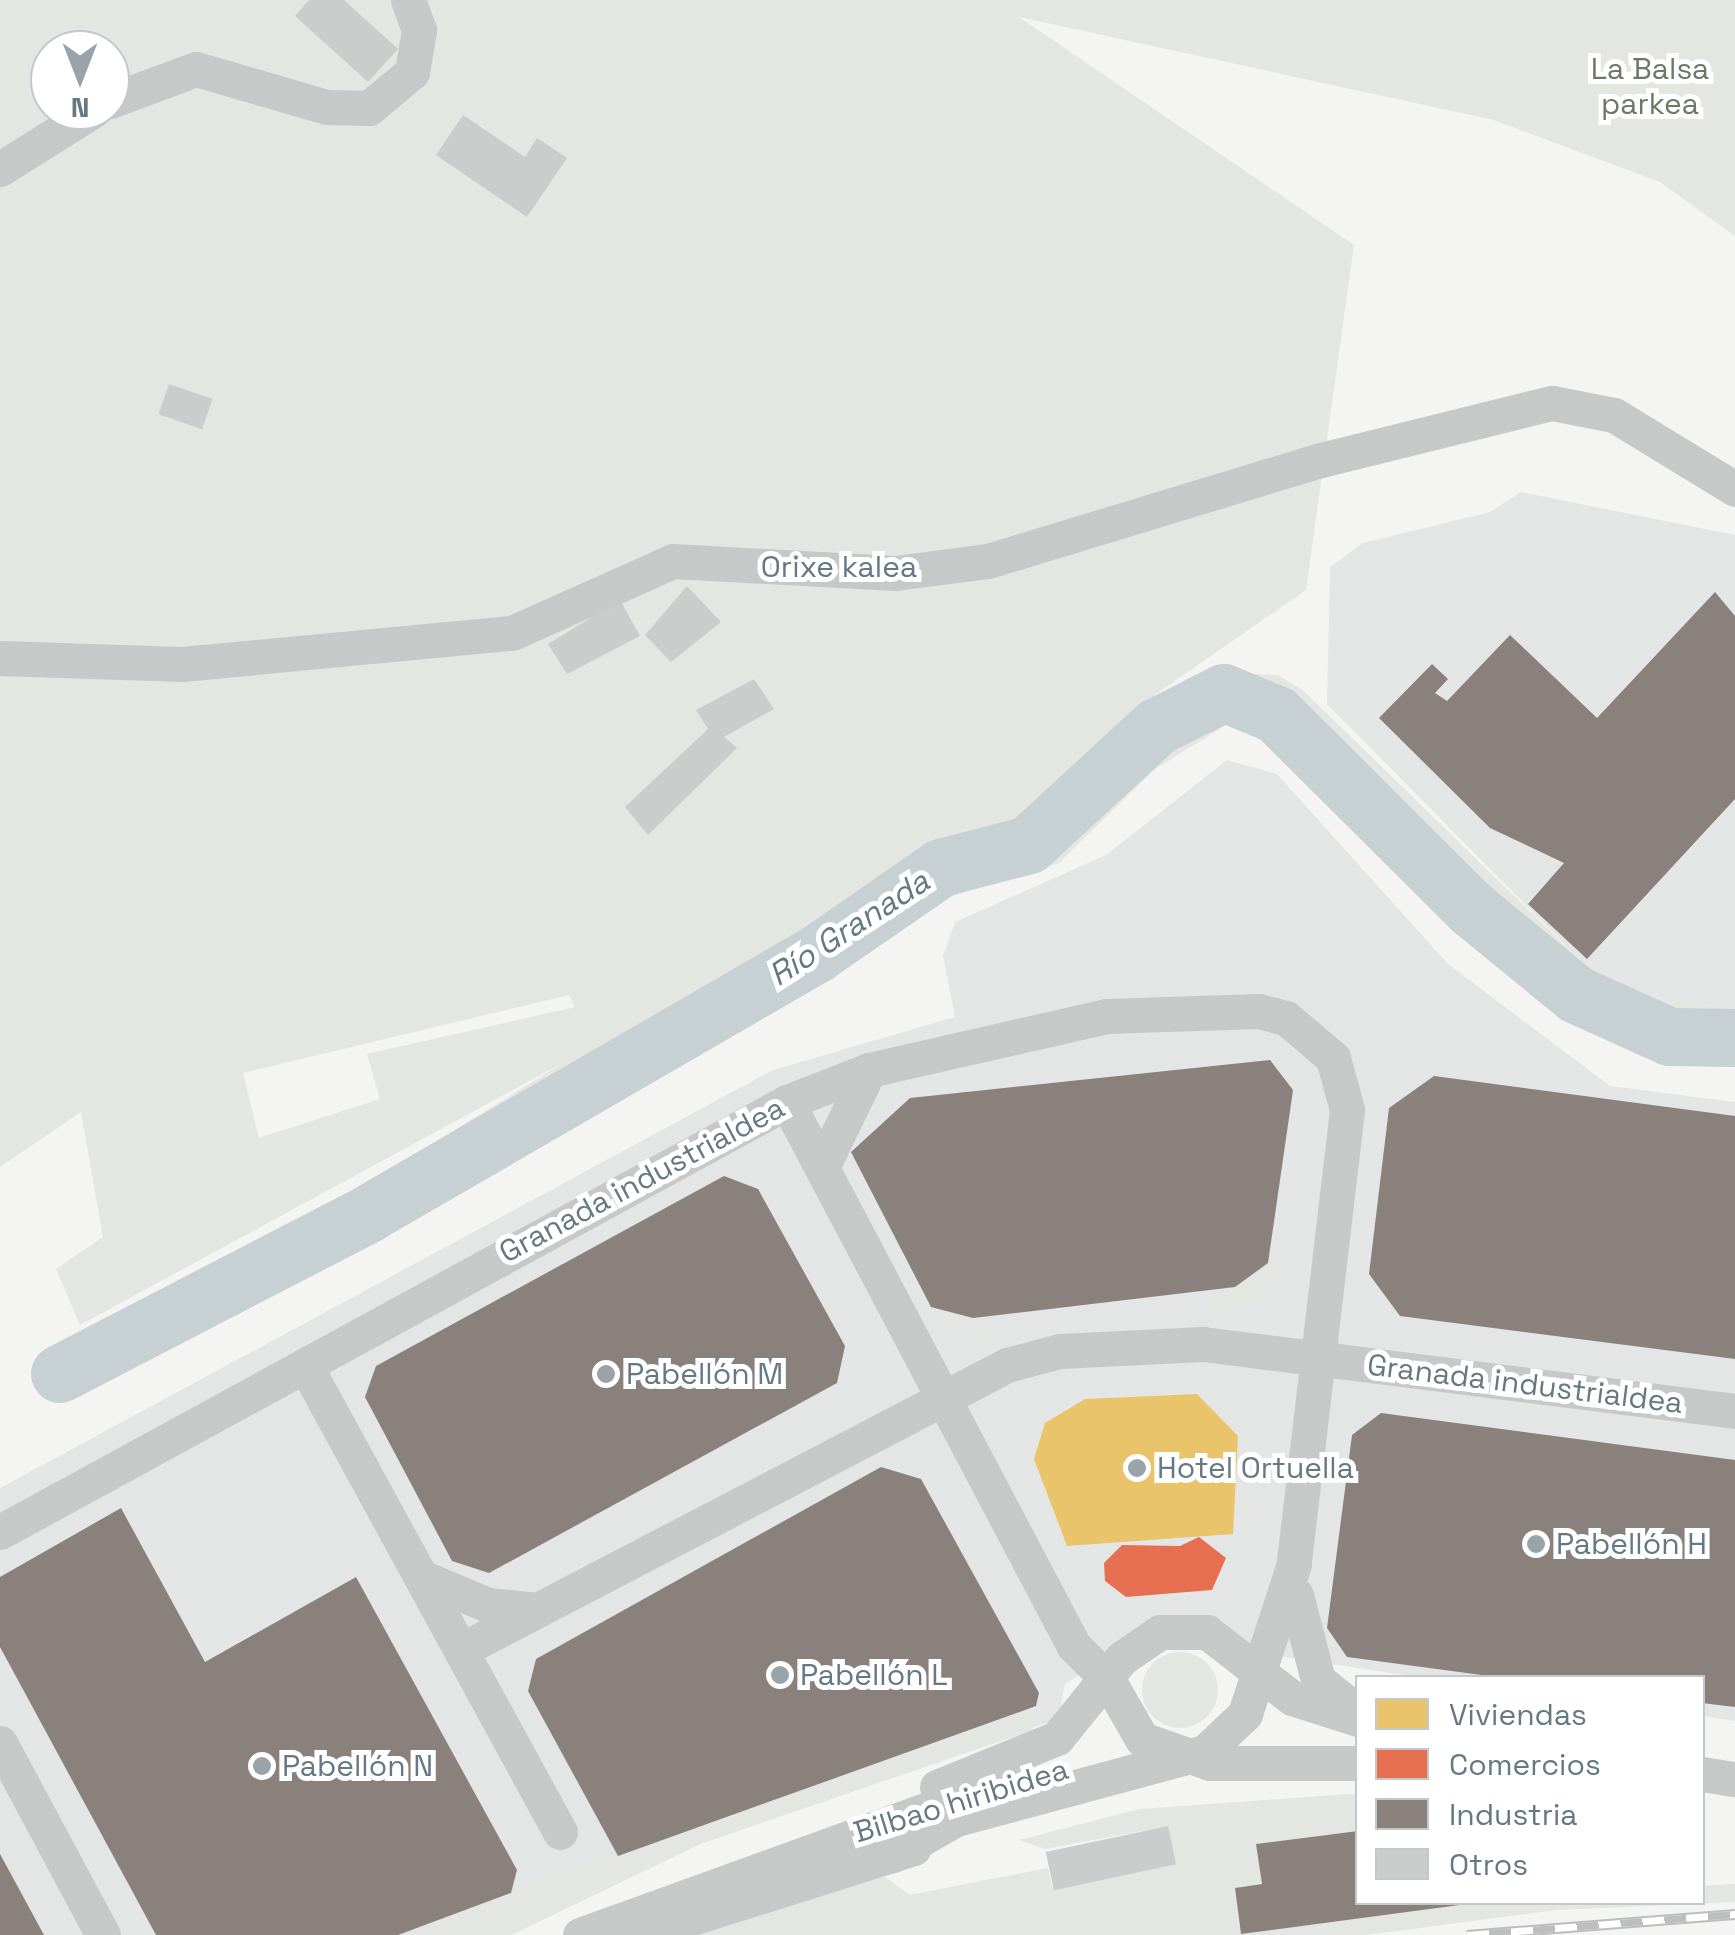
<!DOCTYPE html>
<meta charset="utf-8">
<style>
body{margin:0}
#map{position:relative;width:1735px;height:1935px;overflow:hidden;background:#f4f4f3;font-family:"Space Grotesk",sans-serif}
div>[style]{position:absolute}
[style*='--x']{left:calc(var(--x)*1px);top:calc(var(--y)*1px);width:calc(var(--w)*1px);rotate:calc(var(--a)*1deg)}
.built>*{inset:0;background:#e4e6e6}
.green>*{inset:0;background:#e3e6e1}
.round{border-radius:50%}
.homes>*{inset:0;background:#e9c46a}
.shops>*{inset:0;background:#e76f51}
.industry>*{inset:0;background:#8a817c}
.river>*{height:58px;margin:-29px;padding:0 29px;transform-origin:29px;border-radius:29px;background:#c7d1d3}
.building>*{inset:0;background:#cbcccc;transform-origin:0 0}
.minor>*{height:35px;margin:-17.5px;padding:0 17.5px;transform-origin:17.5px;border-radius:17.5px;background:#c7c8c8}
.rail>*{height:11px;margin-top:-5.5px;transform-origin:0;background:repeating-linear-gradient(90deg,#fff 0 22px,#bcbebf 0 44px);box-sizing:border-box;border-block:2px solid #bcbebf}
.dots>*{width:28px;height:28px;translate:-50% -50%;box-sizing:border-box;border:5px solid #fff;border-radius:50%}
span{translate:-50% -50%;white-space:nowrap;text-align:center;line-height:1.15;-webkit-text-stroke:10px #fff;paint-order:stroke}
.park-label{font-size:30px;color:#6b7965}
.street-label{font-size:30px;color:#667882}
.poi-label{font-size:30px;color:#667882}
.left{translate:0 -50%;text-align:left}
.water-label{font-size:32px;color:#627a7f;font-style:italic}
.legend{position:absolute;left:1355px;top:1675px;width:350px;height:230px;box-sizing:border-box;background:#fff;border:2px solid #c2c9cd;margin:0;padding:12px 18px;list-style:none;font-size:30px;color:#667882}
.legend li{display:flex;align-items:center;gap:20px;height:50px}
.legend b{width:50px;border:2px solid #c2c9cd}
.north{position:absolute;left:30px;top:30px;width:100px;height:100px;box-sizing:border-box;background:#fff;border:2px solid #c2c9cd;border-radius:50%;rotate:180deg;font-size:28px;font-weight:700;line-height:40px;text-align:center;color:#667882}
.north::after{content:'';display:block;margin:auto;width:35px;height:45px;background:#98a3aa;clip-path:polygon(50% 0,100% 100%,50% 72%,0 100%)}
</style>
<div id="map">
<div class="built">
<i style="clip-path:polygon(1521px 492px,1735px 535px,1735px 1008px,1659px 1001px,1582px 962px,1327px 704px,1330px 567px,1363px 543px,1490px 512px)"></i>
<i style="clip-path:polygon(1227px 760px,1277px 774px,1448px 964px,1610px 1086px,1735px 1102px,1735px 1721px,1703px 1716px,1702px 1678px,1418px 1677px,1252px 1652px,1226px 1631px,1108px 1656px,1065px 1684px,1058px 1719px,700px 1844px,511px 1935px,0 1935px,0 1488px,773px 1070px,955px 1017px,943px 956px,955px 922px,1106px 855px)"></i>
</div>
<div class="green">
<i style="clip-path:polygon(evenodd,0 0,1735px 0,1735px 236px,1660px 182px,1494px 120px,1019px 17px,1354px 245px,1306px 590px,1153px 696px,1239px 673px,1278px 675px,1304px 691px,1582px 962px,1659px 1001px,1735px 1008px,1735px 1057px,1677px 1060px,1574px 1021px,1499px 962px,1284px 740px,1255px 722px,1231px 722px,1155px 769px,1059px 863px,930px 903px,605px 1097px,60px 1374px,566px 1061px,80px 1325px,56px 1269px,103px 1237px,81px 1112px,0 1167px,0 0,50px 50px,110px 50px,110px 110px,50px 110px,50px 50px,0 0,569px 995px,575px 1007px,367px 1054px,380px 1099px,259px 1138px,243px 1073px,569px 995px)"></i>
<i style="clip-path:polygon(1269px 1254px,1295px 1257px,1274px 1290px,1240px 1309px,1212px 1310px,1212px 1290px,1235px 1287px)"></i>
<i style="clip-path:polygon(931px 1307px,983px 1317px,985px 1337px,927px 1319px)"></i>
<i class="round" style="left:1142px;top:1652px;width:76px;height:76px"></i>
<i style="clip-path:polygon(1036px 1706px,1033px 1730px,700px 1844px,511px 1935px,398px 1935px,519px 1884px)"></i>
<i style="clip-path:polygon(1349px 1794px,1357px 1795px,1357px 1831px,1257px 1844px,1262px 1884px,1235px 1888px,1241px 1934px,1477px 1903px,1702px 1902px,1703px 1886px,1735px 1884px,1735px 1902px,1556px 1910px,1366px 1935px,638px 1935px,866px 1863px,910px 1895px,1048px 1868px,1052px 1887px,1175px 1864px,1168px 1826px,1045px 1849px,1019px 1840px,1140px 1809px)"></i>
</div>
<div class="homes">
<i style="clip-path:polygon(1197px 1394px,1238px 1436px,1233px 1534px,1067px 1546px,1034px 1459px,1045px 1423px,1085px 1399px)"></i>
</div>
<div class="shops">
<i style="clip-path:polygon(1199px 1537px,1226px 1558px,1212px 1590px,1126px 1597px,1105px 1581px,1104px 1563px,1122px 1545px,1180px 1546px)"></i>
</div>
<div class="industry">
<i style="clip-path:polygon(1715px 592px,1735px 616px,1735px 799px,1587px 959px,1528px 904px,1564px 863px,1490px 828px,1379px 718px,1432px 664px,1448px 679px,1435px 693px,1447px 701px,1510px 635px,1597px 718px)"></i>
<i style="clip-path:polygon(1270px 1060px,1293px 1090px,1268px 1263px,1235px 1287px,973px 1318px,931px 1307px,851px 1152px,910px 1098px)"></i>
<i style="clip-path:polygon(1434px 1076px,1735px 1116px,1735px 1359px,1400px 1316px,1369px 1274px,1389px 1108px)"></i>
<i style="clip-path:polygon(724px 1176px,758px 1189px,845px 1346px,837px 1383px,489px 1573px,452px 1561px,365px 1397px,376px 1366px)"></i>
<i style="clip-path:polygon(1381px 1413px,1735px 1460px,1735px 1707px,1702px 1703px,1702px 1678px,1504px 1678px,1347px 1657px,1327px 1628px,1352px 1435px)"></i>
<i style="clip-path:polygon(881px 1467px,921px 1479px,1039px 1693px,1036px 1706px,618px 1856px,528px 1691px,536px 1659px)"></i>
<i style="clip-path:polygon(121px 1508px,205px 1662px,356px 1577px,517px 1870px,511px 1893px,398px 1935px,156px 1935px,0 1647px,0 1577px)"></i>
<i style="clip-path:polygon(1358px 1831px,1358px 1902px,1460px 1905px,1241px 1934px,1235px 1888px,1262px 1884px,1256px 1844px)"></i>
<i style="clip-path:polygon(0 1854px,44px 1935px,0 1935px)"></i>
</div>
<div class="river">
<i style="--x:60;--y:1374;--w:349;--a:-27.4"></i>
<i style="--x:370;--y:1213;--w:517;--a:-30.09"></i>
<i style="--x:817;--y:954;--w:151;--a:-34.7"></i>
<i style="--x:941;--y:868;--w:91;--a:-14.6"></i>
<i style="--x:1029;--y:845;--w:174;--a:-42.7"></i>
<i style="--x:1157;--y:727;--w:75;--a:-26.9"></i>
<i style="--x:1224;--y:693;--w:57;--a:22.5"></i>
<i style="--x:1277;--y:715;--w:276;--a:44.9"></i>
<i style="--x:1473;--y:910;--w:134;--a:39.3"></i>
<i style="--x:1577;--y:995;--w:102;--a:24.3"></i>
<i style="--x:1670;--y:1037;--w:65;--a:0.9"></i>
</div>
<div class="building">
<i style="clip-path:polygon(309px 0,344px 0,398px 49px,368px 82px,295px 16px)"></i>
<i style="clip-path:polygon(463px 115px,525px 157px,537px 138px,567px 158px,527px 217px,436px 155px)"></i>
<i style="left:169px;top:384px;width:46px;height:32px;rotate:19deg"></i>
<i style="clip-path:polygon(687px 586px,721px 622px,671px 662px,645px 635px)"></i>
<i style="clip-path:polygon(620px 600px,640px 636px,567px 674px,548px 644px)"></i>
<i style="clip-path:polygon(754px 679px,774px 709px,724px 737px,737px 748px,648px 835px,625px 807px,708px 729px,696px 710px)"></i>
<i style="left:1168px;top:1826px;width:39px;height:125px;rotate:78deg"></i>
</div>
<div class="minor">
<i style="--x:110;--y:101;--w:92;--a:-20.4"></i>
<i style="--x:196;--y:69;--w:136;--a:16.2"></i>
<i style="--x:327;--y:107;--w:42;--a:1.4"></i>
<i style="--x:369;--y:108;--w:56;--a:-39.9"></i>
<i style="--x:412;--y:72;--w:43;--a:-80.5"></i>
<i style="--x:419;--y:30;--w:32;--a:-110"></i>
<i style="--x:0;--y:169;--w:111;--a:-32.1"></i>
<i style="--x:0;--y:658;--w:182;--a:1.9"></i>
<i style="--x:182;--y:664;--w:331;--a:-5.4"></i>
<i style="--x:512;--y:633;--w:176;--a:-24.1"></i>
<i style="--x:673;--y:561;--w:222;--a:3.1"></i>
<i style="--x:895;--y:573;--w:94;--a:-7.4"></i>
<i style="--x:988;--y:561;--w:344;--a:-16.9"></i>
<i style="--x:1317;--y:461;--w:242;--a:-13.9"></i>
<i style="--x:1552;--y:403;--w:63;--a:11"></i>
<i style="--x:1614;--y:415;--w:142;--a:31.4"></i>
<i style="--x:787;--y:1102;--w:615;--a:62.19"></i>
<i style="--x:1074;--y:1646;--w:48;--a:45"></i>
<i style="--x:1108;--y:1680;--w:68;--a:60"></i>
<i style="--x:1142;--y:1739;--w:72;--a:19.4"></i>
<i style="--x:1210;--y:1763;--w:148;--a:0"></i>
<i style="--x:822;--y:1167;--w:108;--a:-64.1"></i>
<i style="--x:305;--y:1365;--w:532;--a:61.36"></i>
<i style="--x:0;--y:1532;--w:897;--a:-28.65"></i>
<i style="--x:787;--y:1102;--w:88;--a:-21.3"></i>
<i style="--x:869;--y:1070;--w:243;--a:-12.8"></i>
<i style="--x:1106;--y:1016;--w:153;--a:-1.9"></i>
<i style="--x:1259;--y:1011;--w:28;--a:15"></i>
<i style="--x:1286;--y:1018;--w:62;--a:40.4"></i>
<i style="--x:1333;--y:1058;--w:54;--a:74.9"></i>
<i style="--x:1347;--y:1110;--w:457;--a:96.7"></i>
<i style="--x:1294;--y:1564;--w:158;--a:108.1"></i>
<i style="--x:1245;--y:1714;--w:55;--a:136.5"></i>
<i style="--x:1205;--y:1752;--w:258;--a:164.9"></i>
<i style="--x:956;--y:1819;--w:73;--a:150.3"></i>
<i style="--x:421;--y:1577;--w:73;--a:22.7"></i>
<i style="--x:488;--y:1605;--w:50;--a:5.7"></i>
<i style="--x:1296;--y:1595;--w:88;--a:75.5"></i>
<i style="--x:1318;--y:1680;--w:51;--a:38.7"></i>
<i style="--x:461;--y:1650;--w:616;--a:-27.56"></i>
<i style="--x:1007;--y:1365;--w:55;--a:-14.8"></i>
<i style="--x:1060;--y:1351;--w:143;--a:-2.8"></i>
<i style="--x:1203;--y:1344;--w:536;--a:7.18"></i>
<i style="--x:0;--y:1743;--w:218;--a:61.8"></i>
<i style="--x:1702;--y:1774;--w:33;--a:9"></i>
<i style="--x:937;--y:1787;--w:130;--a:-22.2"></i>
<i style="--x:1057;--y:1738;--w:103;--a:-50.9"></i>
<i style="--x:1122;--y:1658;--w:46;--a:-34.4"></i>
<i style="--x:1160;--y:1632;--w:47;--a:0"></i>
<i style="--x:1207;--y:1632;--w:108;--a:37.8"></i>
<i style="--x:1292;--y:1698;--w:69;--a:17.7"></i>
<i style="--x:580;--y:1935;--w:418;--a:-19.9"></i>
<i style="--x:638;--y:1935;--w:289;--a:-17.5"></i>
</div>
<div class="rail">
<i style="--x:1467;--y:1935;--w:269;--a:-4.5"></i>
</div>
<div class="dots">
<i style="left:606px;top:1374px;background:#98a3aa"></i>
<i style="left:1137px;top:1468px;background:#98a3aa"></i>
<i style="left:1536px;top:1544px;background:#98a3aa"></i>
<i style="left:780px;top:1675px;background:#98a3aa"></i>
<i style="left:262px;top:1766px;background:#98a3aa"></i>
</div>
<div class="park-label">
<span style="left:1650px;top:86px">La Balsa<br>parkea</span>
</div>
<div class="street-label">
<span style="left:839px;top:567px">Orixe kalea</span>
<span style="left:642px;top:1180px;rotate:-28deg">Granada industrialdea</span>
<span style="left:1525px;top:1384px;rotate:7deg">Granada industrialdea</span>
<span style="left:961px;top:1801px;rotate:-17deg">Bilbao hiribidea</span>
</div>
<div class="poi-label">
<span class="left" style="left:626px;top:1374px">Pabellón M</span>
<span class="left" style="left:1157px;top:1468px">Hotel Ortuella</span>
<span class="left" style="left:1556px;top:1544px">Pabellón H</span>
<span class="left" style="left:800px;top:1675px">Pabellón L</span>
<span class="left" style="left:282px;top:1766px">Pabellón N</span>
</div>
<div class="water-label">
<span style="left:849px;top:928px;rotate:-33deg">Río Granada</span>
</div>
<ul class="legend">
<li><b style="height:28px;background:#e9c46a"></b>Viviendas</li>
<li><b style="height:28px;background:#e76f51"></b>Comercios</li>
<li><b style="height:28px;background:#8a817c"></b>Industria</li>
<li><b style="height:28px;background:#cbcccc"></b>Otros</li>
</ul>
<div class="north">N</div>
</div>
